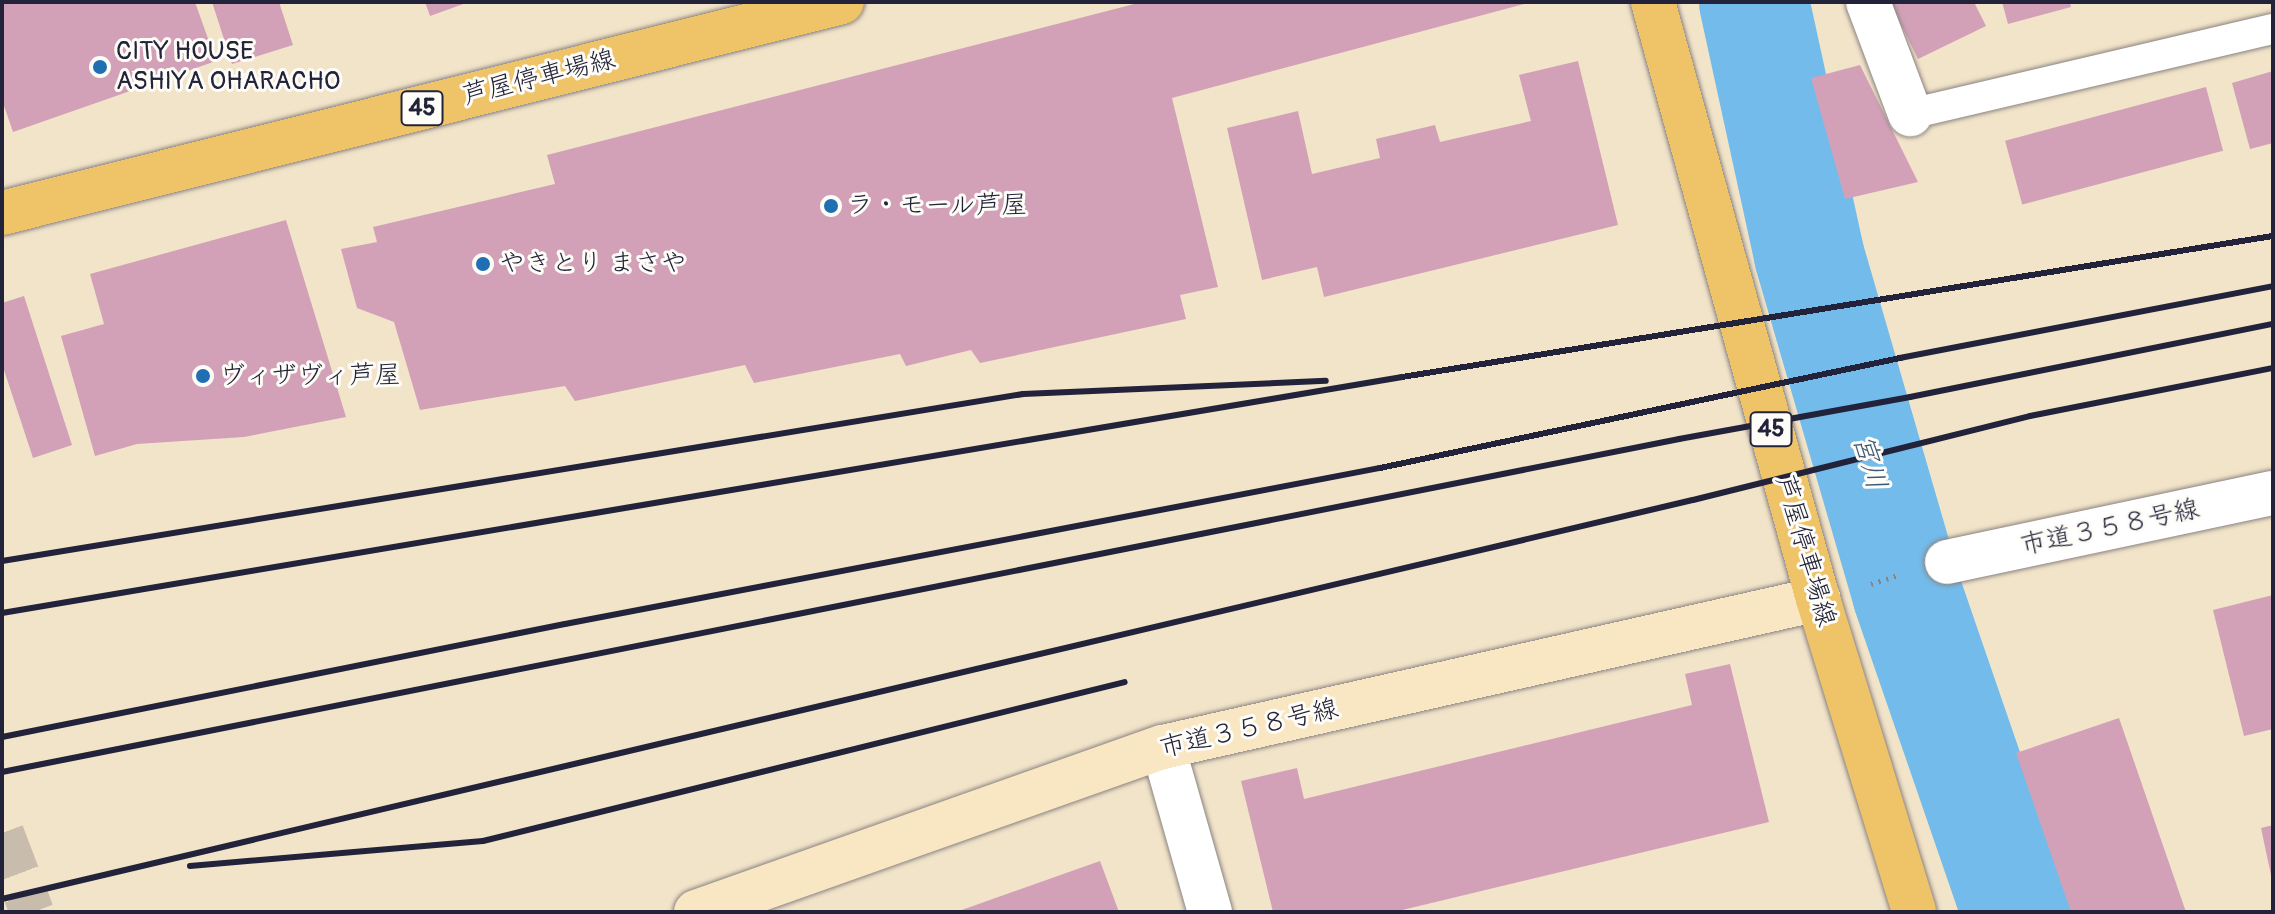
<!DOCTYPE html>
<meta charset="utf-8">
<style>
body{margin:0}
#map{position:relative;width:2275px;height:914px;overflow:hidden;background:#f2e4c9;font-family:Pangolin,"Klee One",sans-serif}
div>[style]{position:absolute}
[style*='--x']{left:calc(var(--x)*1px);top:calc(var(--y)*1px);width:calc(var(--w)*1px);rotate:calc(var(--a)*1deg)}
.river>*{height:110px;margin:-55px;padding:0 55px;transform-origin:55px;border-radius:55px;background:#72bbea}
.building>*{inset:0;background:#d2a1b8;transform-origin:0 0}
.secondary-tunnel>*{height:44px;margin-top:-22px;transform-origin:0;background:repeating-linear-gradient(90deg,#c8bdad 0 44px,transparent 0 66px)}
.path>*{height:5px;margin-top:-2.5px;transform-origin:0;background:repeating-linear-gradient(90deg,#8a8382 0 2px,transparent 0 8px)}
.roads{filter:drop-shadow(0 0 2px #8a8382) drop-shadow(0 0 2px #8a8382)}
.lane>*{height:30px;margin:-15px;padding:0 15px;transform-origin:15px;border-radius:15px;background:#fff}
.street>*{height:44px;margin:-22px;padding:0 22px;transform-origin:22px;border-radius:22px;background:#fff}
.secondary>*{height:44px;margin:-22px;padding:0 22px;transform-origin:22px;border-radius:22px;background:#f9e7c3}
.primary>*{height:44px;margin:-22px;padding:0 22px;transform-origin:22px;border-radius:22px;background:#efc469}
.rail>*{height:6px;margin:-3px;padding:0 3px;transform-origin:3px;border-radius:3px;background:#22223b}
.dots>*{width:22px;height:22px;translate:-50% -50%;box-sizing:border-box;border:4px solid #fdfcf7;border-radius:50%}
span{translate:-50% -50%;white-space:nowrap;text-align:center;line-height:1.15;-webkit-text-stroke:6px #fdfcf7;paint-order:stroke}
.shield-label span{padding:2px 6px;background:#fdfcf7;border:2px solid;border-radius:6px;-webkit-text-stroke-width:0}
.shield-label{font-size:24px;color:#22223b;font-weight:700}
.poi-label{font-size:26px;color:#22223b}
.left{translate:0 -50%;text-align:left}
.street-label{font-size:26px;color:#22223b}
.water-label{font-size:28px;color:#3e5878;font-style:italic}
.frame{position:absolute;inset:0;border:4px solid #22223b;pointer-events:none}
</style>
<div id="map">
<div class="river">
<i style="--x:1754;--y:2;--w:259;--a:77.7"></i>
<i style="--x:1809;--y:255;--w:352;--a:73.8"></i>
<i style="--x:1907;--y:593;--w:337;--a:71"></i>
</div>
<div class="building">
<i style="clip-path:polygon(2px 2px,195px 2px,216px 61px,13px 132px,2px 100px)"></i>
<i style="clip-path:polygon(212px 2px,279px 2px,293px 45px,232px 64px)"></i>
<i style="clip-path:polygon(425px 2px,469px 2px,430px 16px)"></i>
<i style="clip-path:polygon(1142px 2px,1528px 3px,1172px 98px,1218px 287px,1180px 295px,1186px 319px,980px 363px,971px 350px,906px 366px,900px 354px,754px 383px,745px 365px,575px 401px,565px 386px,420px 410px,394px 322px,357px 308px,341px 249px,377px 242px,373px 227px,555px 184px,547px 155px)"></i>
<i style="clip-path:polygon(1890px 2px,1974px 2px,1986px 26px,1918px 59px)"></i>
<i style="clip-path:polygon(2002px 2px,2070px 2px,2071px 7px,2008px 24px)"></i>
<i style="clip-path:polygon(1578px 61px,1618px 225px,1324px 297px,1317px 267px,1262px 280px,1227px 128px,1298px 111px,1312px 174px,1380px 158px,1376px 139px,1435px 125px,1440px 142px,1531px 121px,1519px 75px)"></i>
<i style="clip-path:polygon(1860px 65px,1918px 182px,1845px 199px,1811px 78px)"></i>
<i style="clip-path:polygon(2273px 71px,2273px 143px,2250px 149px,2232px 83px)"></i>
<i style="left:2206px;top:87px;width:66px;height:208px;rotate:75deg"></i>
<i style="clip-path:polygon(286px 220px,346px 417px,244px 437px,137px 444px,95px 456px,61px 336px,104px 324px,90px 274px)"></i>
<i style="clip-path:polygon(24px 296px,72px 445px,33px 458px,2px 364px,2px 303px)"></i>
<i style="clip-path:polygon(2273px 595px,2273px 729px,2244px 736px,2213px 610px)"></i>
<i style="clip-path:polygon(1730px 664px,1769px 822px,1394px 912px,1273px 912px,1241px 781px,1297px 768px,1304px 799px,1692px 705px,1685px 674px)"></i>
<i style="clip-path:polygon(2119px 718px,2186px 912px,2071px 912px,2016px 753px)"></i>
<i style="clip-path:polygon(2273px 825px,2273px 880px,2272px 880px,2261px 828px)"></i>
<i style="clip-path:polygon(1100px 861px,1119px 912px,956px 912px)"></i>
</div>
<div class="secondary-tunnel">
<i style="--x:2;--y:833;--w:85;--a:69.2"></i>
</div>
<div class="path">
<i style="--x:1871;--y:584;--w:26;--a:-18"></i>
</div>
<div class="roads">
<div class="lane">
<i style="--x:1910;--y:114;--w:373;--a:-13.2"></i>
</div>
<div class="street">
<i style="--x:1868;--y:2;--w:120;--a:69.4"></i>
<i style="--x:1947;--y:562;--w:333;--a:-12"></i>
<i style="--x:1163;--y:747;--w:172;--a:74.1"></i>
</div>
<div class="secondary">
<i style="--x:696;--y:912;--w:495;--a:-19.5"></i>
<i style="--x:1163;--y:747;--w:672;--a:-12.73"></i>
</div>
<div class="primary">
<i style="--x:1653;--y:2;--w:619;--a:74.55"></i>
<i style="--x:1818;--y:599;--w:327;--a:72.9"></i>
<i style="--x:2;--y:213;--w:866;--a:-14.1"></i>
</div>
</div>
<div class="rail">
<i style="--x:2;--y:561;--w:1035;--a:-9.29"></i>
<i style="--x:1023;--y:394;--w:303;--a:-2.5"></i>
<i style="--x:2;--y:613;--w:1420;--a:-9.57"></i>
<i style="--x:1402;--y:377;--w:882;--a:-9.2"></i>
<i style="--x:2;--y:737;--w:574;--a:-11.35"></i>
<i style="--x:565;--y:624;--w:830;--a:-10.84"></i>
<i style="--x:1380;--y:468;--w:532;--a:-11.94"></i>
<i style="--x:1900;--y:358;--w:380;--a:-10.9"></i>
<i style="--x:2;--y:772;--w:1710;--a:-11.23"></i>
<i style="--x:1679;--y:439;--w:235;--a:-10.3"></i>
<i style="--x:1910;--y:397;--w:370;--a:-11.4"></i>
<i style="--x:190;--y:866;--w:294;--a:-4.9"></i>
<i style="--x:483;--y:841;--w:661;--a:-13.91"></i>
<i style="--x:2;--y:899;--w:1737;--a:-13.28"></i>
<i style="--x:1693;--y:500;--w:347;--a:-14"></i>
<i style="--x:2030;--y:416;--w:248;--a:-11.2"></i>
</div>
<div class="dots">
<i style="left:100px;top:67px;background:#1f6fb2"></i>
<i style="left:831px;top:206px;background:#1f6fb2"></i>
<i style="left:483px;top:264px;background:#1f6fb2"></i>
<i style="left:203px;top:376px;background:#1f6fb2"></i>
</div>
<div class="shield-label">
<span style="left:422px;top:108px">45</span>
<span style="left:1771px;top:429px">45</span>
</div>
<div class="poi-label">
<span class="left" style="left:116px;top:67px">CITY HOUSE<br>ASHIYA OHARACHO</span>
<span class="left" style="left:847px;top:206px">ラ・モール芦屋</span>
<span class="left" style="left:499px;top:264px">やきとり まさや</span>
<span class="left" style="left:219px;top:376px">ヴィザヴィ芦屋</span>
</div>
<div class="street-label">
<span style="left:539px;top:78px;rotate:-14deg">芦屋停車場線</span>
<span style="left:2110px;top:528px;rotate:-12deg">市道３５８号線</span>
<span style="left:1805px;top:551px;rotate:74deg">芦屋停車場線</span>
<span style="left:1249px;top:729px;rotate:-13deg">市道３５８号線</span>
</div>
<div class="water-label">
<span style="left:1869px;top:462px;rotate:74deg">宮川</span>
</div>
<div class="frame"></div>
</div>
